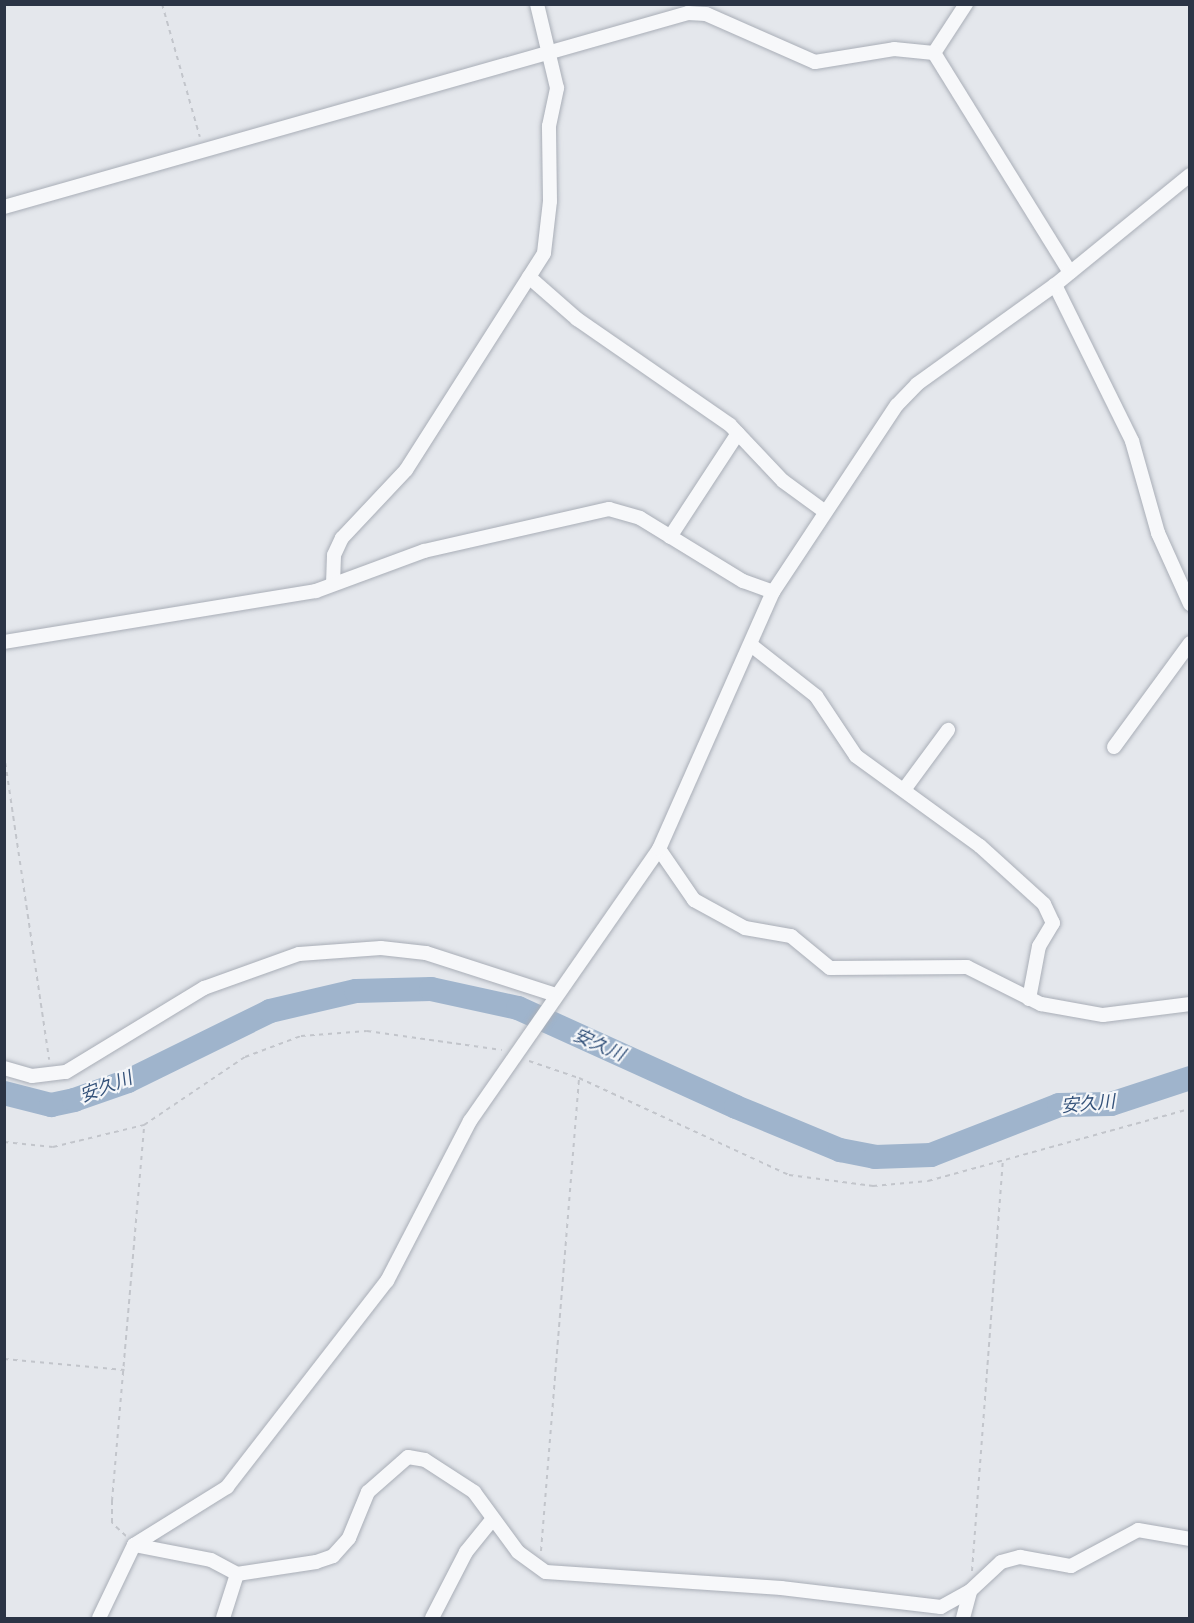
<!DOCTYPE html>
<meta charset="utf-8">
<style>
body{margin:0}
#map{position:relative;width:1194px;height:1623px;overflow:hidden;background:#e4e7ec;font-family:Montserrat,"Noto Sans JP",sans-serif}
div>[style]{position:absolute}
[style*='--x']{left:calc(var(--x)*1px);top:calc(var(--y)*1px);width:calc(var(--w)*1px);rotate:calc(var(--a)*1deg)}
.river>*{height:24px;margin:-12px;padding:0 12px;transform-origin:12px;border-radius:12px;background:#9fb4cc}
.path>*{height:2px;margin-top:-1px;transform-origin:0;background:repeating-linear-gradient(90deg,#c2c5cb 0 4.5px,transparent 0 9px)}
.roads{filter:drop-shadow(0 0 2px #a9aeb7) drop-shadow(0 0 2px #a9aeb7)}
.minor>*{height:14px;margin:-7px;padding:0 7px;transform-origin:7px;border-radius:7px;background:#f7f8fa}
span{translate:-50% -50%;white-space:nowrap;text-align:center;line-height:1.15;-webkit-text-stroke:4.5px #f4f6f9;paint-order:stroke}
.water-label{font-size:18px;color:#34527a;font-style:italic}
.frame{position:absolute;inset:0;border:6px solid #2b3445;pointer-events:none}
</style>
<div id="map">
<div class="river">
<i style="--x:4;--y:1093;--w:49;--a:14.3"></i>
<i style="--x:51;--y:1105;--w:24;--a:-12"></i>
<i style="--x:74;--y:1100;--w:57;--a:-19.4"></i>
<i style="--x:128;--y:1081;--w:158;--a:-26.2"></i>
<i style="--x:270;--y:1011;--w:88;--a:-13.1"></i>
<i style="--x:356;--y:991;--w:75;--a:-1.5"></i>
<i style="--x:431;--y:989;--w:89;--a:12.3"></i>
<i style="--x:518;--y:1008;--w:239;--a:24.4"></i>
<i style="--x:736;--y:1107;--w:113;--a:22.5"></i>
<i style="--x:840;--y:1150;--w:36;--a:11"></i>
<i style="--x:875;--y:1157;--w:56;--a:-2"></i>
<i style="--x:931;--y:1155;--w:137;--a:-21.3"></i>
<i style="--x:1059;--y:1105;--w:52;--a:-1.1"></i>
<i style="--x:1111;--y:1104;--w:83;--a:-18.2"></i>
</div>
<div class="path">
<i style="--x:162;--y:4;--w:138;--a:74.1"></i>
<i style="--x:4;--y:754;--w:309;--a:81.6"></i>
<i style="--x:529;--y:1061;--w:53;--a:18.8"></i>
<i style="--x:579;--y:1078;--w:231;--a:24.8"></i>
<i style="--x:789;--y:1175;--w:85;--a:7.5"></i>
<i style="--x:873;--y:1186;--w:55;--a:-5.2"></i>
<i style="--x:928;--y:1181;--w:272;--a:-15.4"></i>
<i style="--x:4;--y:1142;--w:49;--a:5.8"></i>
<i style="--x:53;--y:1147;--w:94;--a:-13.6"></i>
<i style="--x:144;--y:1125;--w:122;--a:-34"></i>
<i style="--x:245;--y:1057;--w:60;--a:-20.6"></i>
<i style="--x:301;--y:1036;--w:66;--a:-4.3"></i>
<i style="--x:367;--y:1031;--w:136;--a:8"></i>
<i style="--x:4;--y:1359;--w:121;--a:5.2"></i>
<i style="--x:126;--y:1536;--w:19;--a:-137"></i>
<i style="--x:112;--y:1523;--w:22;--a:-90"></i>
<i style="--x:112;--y:1501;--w:376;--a:-85.1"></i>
<i style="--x:541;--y:1551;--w:475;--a:-85.4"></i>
<i style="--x:972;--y:1571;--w:414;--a:-85.7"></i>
</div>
<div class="roads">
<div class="minor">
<i style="--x:934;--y:53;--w:59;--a:-56.9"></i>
<i style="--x:4;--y:207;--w:711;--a:-15.83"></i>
<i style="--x:688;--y:13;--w:18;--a:3"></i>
<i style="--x:706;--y:14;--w:119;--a:23.8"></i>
<i style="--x:815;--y:62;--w:80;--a:-9.3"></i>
<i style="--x:894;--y:49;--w:40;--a:5.7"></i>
<i style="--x:934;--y:53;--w:258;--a:58.2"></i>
<i style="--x:529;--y:277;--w:64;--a:41.2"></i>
<i style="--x:577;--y:319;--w:186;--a:34.7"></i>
<i style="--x:730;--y:425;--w:77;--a:46.6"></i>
<i style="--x:783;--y:481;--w:51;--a:36.2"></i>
<i style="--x:1055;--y:285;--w:174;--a:63.7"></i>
<i style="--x:1132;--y:441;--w:96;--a:74.2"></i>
<i style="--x:1158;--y:533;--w:78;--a:65.7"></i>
<i style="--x:670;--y:537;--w:124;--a:-56.8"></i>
<i style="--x:333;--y:584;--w:29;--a:-88"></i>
<i style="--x:334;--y:555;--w:19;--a:-65"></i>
<i style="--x:342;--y:538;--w:93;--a:-46.7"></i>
<i style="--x:406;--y:470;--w:257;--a:-57.5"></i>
<i style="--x:544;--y:253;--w:52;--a:-83.4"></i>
<i style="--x:550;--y:201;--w:75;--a:-90.8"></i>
<i style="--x:549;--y:126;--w:39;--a:-78"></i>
<i style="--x:557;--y:88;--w:86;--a:-103.4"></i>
<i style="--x:4;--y:642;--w:316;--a:-9.3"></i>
<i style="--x:316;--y:591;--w:115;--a:-20.3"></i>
<i style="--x:424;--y:551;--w:190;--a:-12.8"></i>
<i style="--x:609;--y:509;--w:32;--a:16"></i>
<i style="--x:640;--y:518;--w:121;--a:31.5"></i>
<i style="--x:743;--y:581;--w:32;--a:20"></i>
<i style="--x:751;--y:645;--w:83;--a:38.1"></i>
<i style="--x:816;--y:696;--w:72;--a:56.3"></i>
<i style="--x:856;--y:756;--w:153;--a:36"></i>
<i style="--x:980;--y:846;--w:86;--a:42.2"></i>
<i style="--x:1044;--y:904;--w:21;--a:65"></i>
<i style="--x:1053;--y:923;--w:27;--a:121"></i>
<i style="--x:1039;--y:946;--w:54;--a:100.7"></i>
<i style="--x:1114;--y:747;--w:129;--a:-53.8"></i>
<i style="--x:906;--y:787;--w:71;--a:-53.6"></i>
<i style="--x:659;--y:849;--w:62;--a:55.5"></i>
<i style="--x:694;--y:900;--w:58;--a:28.8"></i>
<i style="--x:745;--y:928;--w:47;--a:9.9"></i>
<i style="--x:791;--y:936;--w:50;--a:39.4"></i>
<i style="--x:830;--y:968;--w:137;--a:-0.4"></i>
<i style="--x:967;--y:967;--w:83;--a:26.6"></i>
<i style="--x:1041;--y:1004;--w:63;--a:10.1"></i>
<i style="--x:1103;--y:1015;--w:88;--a:-7.2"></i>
<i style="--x:4;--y:1068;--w:29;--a:16"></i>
<i style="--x:32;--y:1076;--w:34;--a:-7"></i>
<i style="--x:66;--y:1072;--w:162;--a:-31.3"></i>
<i style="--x:204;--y:988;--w:101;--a:-19.7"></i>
<i style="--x:299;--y:954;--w:82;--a:-4.2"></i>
<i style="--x:381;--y:948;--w:45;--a:6.3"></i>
<i style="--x:426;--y:953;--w:137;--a:17.9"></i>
<i style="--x:134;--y:1545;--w:78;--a:11"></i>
<i style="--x:211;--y:1560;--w:30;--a:28"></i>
<i style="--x:237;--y:1574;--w:80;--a:-8.6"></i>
<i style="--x:316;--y:1562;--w:18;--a:-19"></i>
<i style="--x:333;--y:1556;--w:24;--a:-48"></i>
<i style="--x:349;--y:1538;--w:50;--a:-67.6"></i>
<i style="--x:368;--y:1492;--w:53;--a:-41.2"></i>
<i style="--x:408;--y:1457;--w:17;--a:10"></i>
<i style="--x:425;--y:1460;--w:59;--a:33.1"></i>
<i style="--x:474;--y:1492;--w:74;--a:53.7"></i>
<i style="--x:518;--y:1552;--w:34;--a:36"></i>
<i style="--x:546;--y:1572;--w:236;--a:3.9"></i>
<i style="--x:781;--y:1588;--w:161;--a:6.8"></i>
<i style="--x:941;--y:1607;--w:33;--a:-29"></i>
<i style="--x:970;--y:1591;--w:42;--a:-43.1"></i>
<i style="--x:1001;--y:1562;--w:20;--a:-15"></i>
<i style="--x:1020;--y:1557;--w:52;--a:10"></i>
<i style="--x:1071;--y:1566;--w:76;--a:-28.2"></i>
<i style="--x:1138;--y:1530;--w:53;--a:9.8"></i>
<i style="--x:99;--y:1618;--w:81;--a:-64.4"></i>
<i style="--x:134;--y:1545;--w:110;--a:-31.9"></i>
<i style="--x:227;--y:1487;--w:261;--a:-52.2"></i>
<i style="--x:387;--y:1281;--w:180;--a:-62.6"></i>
<i style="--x:470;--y:1121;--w:331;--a:-55.2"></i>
<i style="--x:659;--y:849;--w:281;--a:-66.1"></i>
<i style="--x:773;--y:592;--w:224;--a:-56.5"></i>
<i style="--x:897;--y:405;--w:29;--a:-46"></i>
<i style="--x:917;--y:384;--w:170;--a:-35.7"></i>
<i style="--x:1055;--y:285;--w:174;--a:-39.2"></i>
<i style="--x:223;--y:1618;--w:46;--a:-72.3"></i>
<i style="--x:432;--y:1618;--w:74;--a:-62.7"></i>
<i style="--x:466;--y:1552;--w:40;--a:-51"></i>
<i style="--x:963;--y:1618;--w:28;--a:-75"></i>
</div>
</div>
<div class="water-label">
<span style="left:599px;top:1045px;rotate:24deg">安久川</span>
<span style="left:106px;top:1087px;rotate:-21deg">安久川</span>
<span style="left:1088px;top:1104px;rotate:-5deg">安久川</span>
</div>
<div class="frame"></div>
</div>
